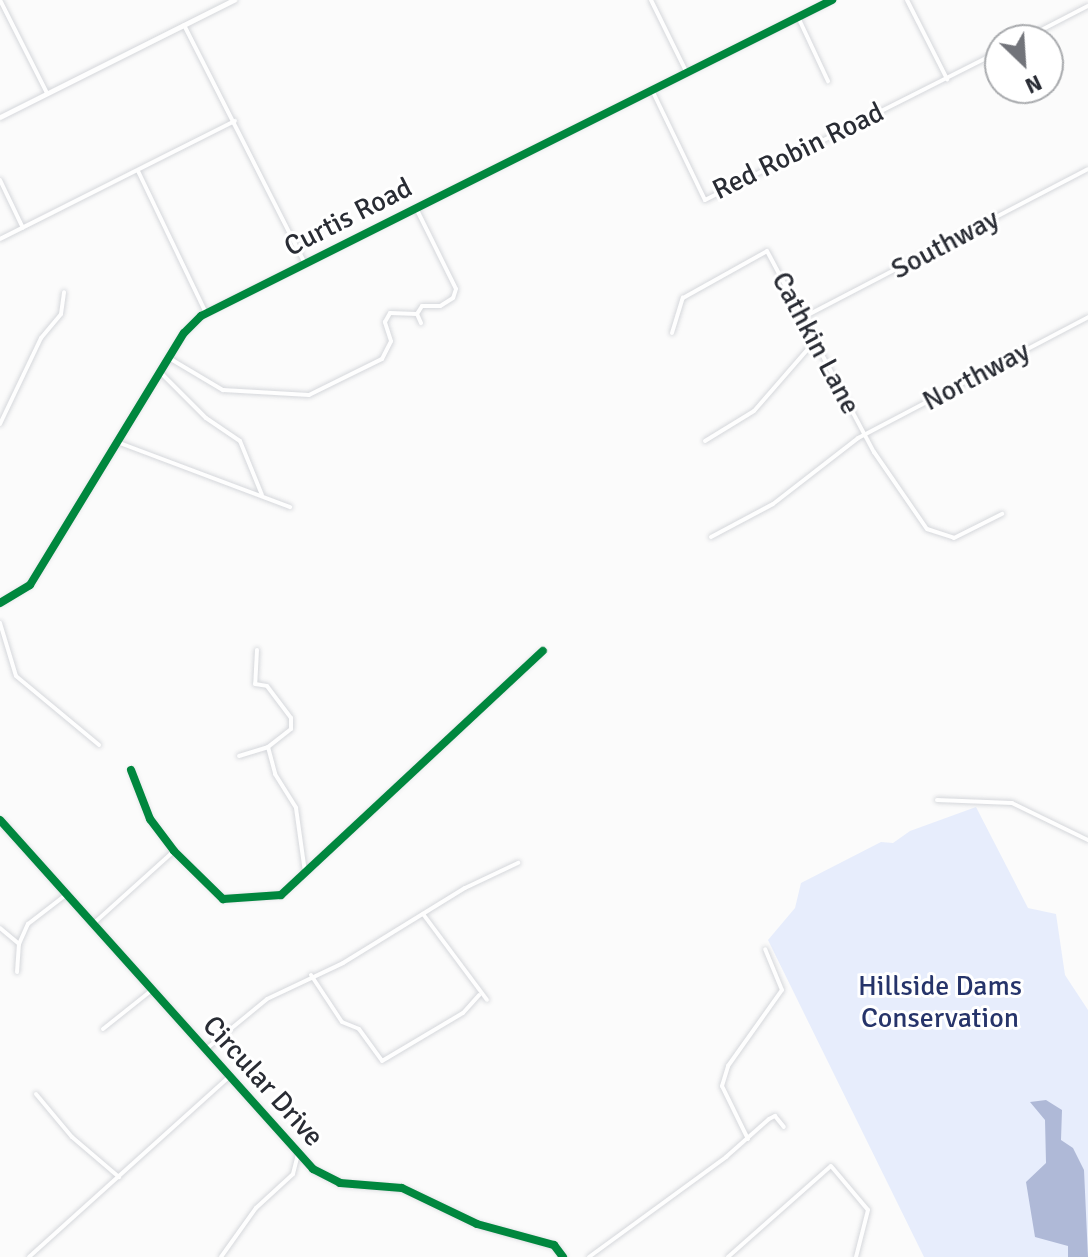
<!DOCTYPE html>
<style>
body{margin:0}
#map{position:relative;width:1088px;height:1257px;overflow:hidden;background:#fbfbfb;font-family:Signika,sans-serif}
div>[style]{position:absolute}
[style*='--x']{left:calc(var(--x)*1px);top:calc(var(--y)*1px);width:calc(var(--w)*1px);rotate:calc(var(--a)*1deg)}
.green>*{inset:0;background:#e7edfc}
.water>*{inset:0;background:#afb9d7}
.roads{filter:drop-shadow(0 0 2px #d5d7db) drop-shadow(0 0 2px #d5d7db)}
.minor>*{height:4px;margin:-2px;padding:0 2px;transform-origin:2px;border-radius:2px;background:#fefefe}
.tertiary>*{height:5px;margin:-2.5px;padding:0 2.5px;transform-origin:2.5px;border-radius:2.5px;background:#fefefe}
.cycleway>*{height:8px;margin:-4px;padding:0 4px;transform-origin:4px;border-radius:4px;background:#00873e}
span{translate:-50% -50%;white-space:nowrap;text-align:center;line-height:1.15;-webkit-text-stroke:6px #fff;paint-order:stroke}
.street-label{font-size:28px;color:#292c34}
.park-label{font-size:28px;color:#26346a}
.north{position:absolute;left:984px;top:24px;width:80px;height:80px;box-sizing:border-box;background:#fff;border:2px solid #a9abae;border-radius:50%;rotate:155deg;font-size:22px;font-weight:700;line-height:32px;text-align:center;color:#292c34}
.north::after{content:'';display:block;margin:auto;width:28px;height:36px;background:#72747a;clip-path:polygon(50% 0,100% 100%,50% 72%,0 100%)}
</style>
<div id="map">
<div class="green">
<i style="clip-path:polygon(976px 807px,1028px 908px,1056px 914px,1065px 975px,1088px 1010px,1088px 1257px,924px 1257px,768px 940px,795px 908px,801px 883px,881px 842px,893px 843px,910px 831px)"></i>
</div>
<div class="water">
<i style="clip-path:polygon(1046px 1100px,1062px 1110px,1061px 1140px,1073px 1148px,1084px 1170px,1088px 1257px,1068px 1257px,1068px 1246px,1035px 1237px,1026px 1182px,1046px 1163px,1045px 1120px,1030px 1102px)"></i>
</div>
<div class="roads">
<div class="minor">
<i style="--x:0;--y:0;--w:104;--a:63.2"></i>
<i style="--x:651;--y:0;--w:79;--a:63.8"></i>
<i style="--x:907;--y:0;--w:89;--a:63.1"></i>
<i style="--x:798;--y:17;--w:71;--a:64.9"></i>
<i style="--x:184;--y:25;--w:267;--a:63.1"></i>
<i style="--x:1022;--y:40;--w:74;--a:-27.3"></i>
<i style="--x:652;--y:90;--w:122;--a:64.3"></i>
<i style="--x:705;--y:200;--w:330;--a:-26.8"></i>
<i style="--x:138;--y:171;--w:157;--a:64.4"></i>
<i style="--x:0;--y:180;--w:53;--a:64.4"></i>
<i style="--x:416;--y:208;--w:90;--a:63.7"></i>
<i style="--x:456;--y:289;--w:9;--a:108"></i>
<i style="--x:453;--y:298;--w:15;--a:148"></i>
<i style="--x:440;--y:306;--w:18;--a:180"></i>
<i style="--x:422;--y:306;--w:9;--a:122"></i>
<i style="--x:417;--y:314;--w:10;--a:66"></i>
<i style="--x:0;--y:239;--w:263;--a:-26.7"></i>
<i style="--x:802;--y:318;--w:322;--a:-27.5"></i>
<i style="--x:672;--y:333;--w:37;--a:-73"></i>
<i style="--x:683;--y:298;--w:96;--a:-29.2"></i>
<i style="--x:767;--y:251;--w:228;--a:62"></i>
<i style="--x:874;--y:452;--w:93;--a:55.5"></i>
<i style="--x:927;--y:529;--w:28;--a:18"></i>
<i style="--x:954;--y:538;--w:54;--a:-26.6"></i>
<i style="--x:169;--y:358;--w:63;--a:30.7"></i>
<i style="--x:223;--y:390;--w:86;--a:3.3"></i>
<i style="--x:309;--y:395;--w:81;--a:-26.3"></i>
<i style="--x:382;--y:359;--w:20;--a:-63"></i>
<i style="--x:391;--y:341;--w:20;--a:-108"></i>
<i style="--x:385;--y:322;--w:10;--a:-61"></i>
<i style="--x:390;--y:313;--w:27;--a:2"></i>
<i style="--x:160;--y:372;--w:65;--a:45"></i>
<i style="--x:206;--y:418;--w:41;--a:34.1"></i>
<i style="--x:240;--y:441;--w:58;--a:67.8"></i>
<i style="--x:0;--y:424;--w:95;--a:-64.5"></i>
<i style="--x:41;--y:338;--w:31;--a:-50"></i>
<i style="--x:61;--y:314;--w:22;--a:-82"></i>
<i style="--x:705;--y:441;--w:57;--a:-31.5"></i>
<i style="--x:754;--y:411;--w:91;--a:-49"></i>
<i style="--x:117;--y:442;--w:185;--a:20.6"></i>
<i style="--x:711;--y:537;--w:70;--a:-28"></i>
<i style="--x:773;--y:504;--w:108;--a:-37.8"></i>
<i style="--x:858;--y:438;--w:260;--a:-27.7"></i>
<i style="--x:0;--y:603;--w:35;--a:-31"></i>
<i style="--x:30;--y:585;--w:295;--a:-58.6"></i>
<i style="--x:184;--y:333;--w:24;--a:-45"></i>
<i style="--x:201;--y:316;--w:706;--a:-26.6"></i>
<i style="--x:0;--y:623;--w:55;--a:73.2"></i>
<i style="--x:16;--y:676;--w:108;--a:39.7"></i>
<i style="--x:257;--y:650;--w:34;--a:93"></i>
<i style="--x:255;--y:684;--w:12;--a:9"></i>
<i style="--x:267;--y:686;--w:40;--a:53"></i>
<i style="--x:291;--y:718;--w:11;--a:90"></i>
<i style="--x:291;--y:729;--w:29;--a:142"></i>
<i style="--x:268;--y:747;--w:28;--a:75"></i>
<i style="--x:275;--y:774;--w:40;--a:58"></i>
<i style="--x:296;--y:808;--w:65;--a:82"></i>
<i style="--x:239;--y:756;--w:30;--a:-17"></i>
<i style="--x:131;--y:770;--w:53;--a:68.8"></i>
<i style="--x:150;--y:819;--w:40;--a:53"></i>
<i style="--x:174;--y:851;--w:69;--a:44.4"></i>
<i style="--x:223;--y:899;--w:58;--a:-3.9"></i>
<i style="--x:281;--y:895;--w:358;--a:-43"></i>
<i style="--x:937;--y:800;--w:75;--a:2.3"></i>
<i style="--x:1012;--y:803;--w:85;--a:26"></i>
<i style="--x:423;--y:914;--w:107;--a:53.3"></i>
<i style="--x:93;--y:924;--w:109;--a:-42"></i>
<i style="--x:0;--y:928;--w:25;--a:40"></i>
<i style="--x:17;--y:972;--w:28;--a:-86"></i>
<i style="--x:19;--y:944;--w:22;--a:-66"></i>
<i style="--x:28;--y:924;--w:49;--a:-37.6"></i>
<i style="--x:311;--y:975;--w:56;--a:56.6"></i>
<i style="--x:342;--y:1022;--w:18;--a:22"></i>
<i style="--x:359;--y:1029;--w:39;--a:54"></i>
<i style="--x:382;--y:1061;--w:94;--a:-30.7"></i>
<i style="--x:463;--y:1013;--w:24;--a:-48"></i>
<i style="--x:103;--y:1029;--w:63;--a:-38.5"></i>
<i style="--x:205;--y:1050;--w:80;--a:-39.4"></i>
<i style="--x:267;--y:999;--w:84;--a:-25.3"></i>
<i style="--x:343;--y:963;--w:143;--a:-31.6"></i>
<i style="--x:465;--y:888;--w:59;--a:-25.3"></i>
<i style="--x:36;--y:1094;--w:56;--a:50.1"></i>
<i style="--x:72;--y:1137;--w:62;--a:40.4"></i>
<i style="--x:748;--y:1139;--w:59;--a:-116.1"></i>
<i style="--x:722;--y:1086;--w:21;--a:-73"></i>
<i style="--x:728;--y:1066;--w:93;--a:-54.6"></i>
<i style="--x:782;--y:990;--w:44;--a:-112.5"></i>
<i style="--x:29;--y:1257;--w:269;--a:-42"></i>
<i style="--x:221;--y:1257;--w:60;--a:-54.5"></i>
<i style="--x:256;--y:1208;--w:50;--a:-42.6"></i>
<i style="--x:293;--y:1174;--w:21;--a:-76"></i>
<i style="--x:589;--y:1257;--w:170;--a:-36.1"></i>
<i style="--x:726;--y:1157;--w:57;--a:-41.5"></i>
<i style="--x:769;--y:1119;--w:7;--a:-27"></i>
<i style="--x:775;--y:1116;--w:14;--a:51"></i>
<i style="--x:728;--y:1257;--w:137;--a:-41.5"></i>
<i style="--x:831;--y:1166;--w:57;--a:49.9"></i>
<i style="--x:868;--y:1210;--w:49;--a:104.3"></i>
</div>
<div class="tertiary">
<i style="--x:0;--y:117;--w:262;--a:-26.6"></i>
<i style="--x:0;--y:820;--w:469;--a:48.1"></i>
<i style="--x:313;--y:1169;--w:30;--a:27"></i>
<i style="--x:340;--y:1183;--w:62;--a:4.6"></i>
<i style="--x:402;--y:1188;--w:83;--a:25.6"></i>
<i style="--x:477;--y:1224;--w:80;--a:15.3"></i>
<i style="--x:554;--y:1245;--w:15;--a:53"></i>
</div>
</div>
<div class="cycleway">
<i style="--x:0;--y:603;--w:35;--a:-31"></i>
<i style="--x:30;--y:585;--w:295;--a:-58.6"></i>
<i style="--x:184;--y:333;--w:24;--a:-45"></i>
<i style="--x:201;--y:316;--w:706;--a:-26.6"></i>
<i style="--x:131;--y:770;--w:53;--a:68.8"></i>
<i style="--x:150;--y:819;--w:40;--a:53"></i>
<i style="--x:174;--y:851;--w:69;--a:44.4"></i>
<i style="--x:223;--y:899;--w:58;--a:-3.9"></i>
<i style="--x:281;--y:895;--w:358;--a:-43"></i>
<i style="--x:0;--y:820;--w:469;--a:48.1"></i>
<i style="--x:313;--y:1169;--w:30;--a:27"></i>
<i style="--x:340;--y:1183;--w:62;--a:4.6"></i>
<i style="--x:402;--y:1188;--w:83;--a:25.6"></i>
<i style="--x:477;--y:1224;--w:80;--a:15.3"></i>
<i style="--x:554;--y:1245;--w:15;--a:53"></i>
</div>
<div class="street-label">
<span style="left:798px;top:151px;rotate:-26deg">Red Robin Road</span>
<span style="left:348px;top:217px;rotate:-27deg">Curtis Road</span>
<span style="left:945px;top:244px;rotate:-28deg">Southway</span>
<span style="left:816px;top:343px;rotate:62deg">Cathkin Lane</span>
<span style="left:976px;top:376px;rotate:-28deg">Northway</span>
<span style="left:263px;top:1081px;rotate:48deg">Circular Drive</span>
</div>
<div class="park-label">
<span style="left:940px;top:1002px">Hillside Dams<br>Conservation</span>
</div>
<div class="north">N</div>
</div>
